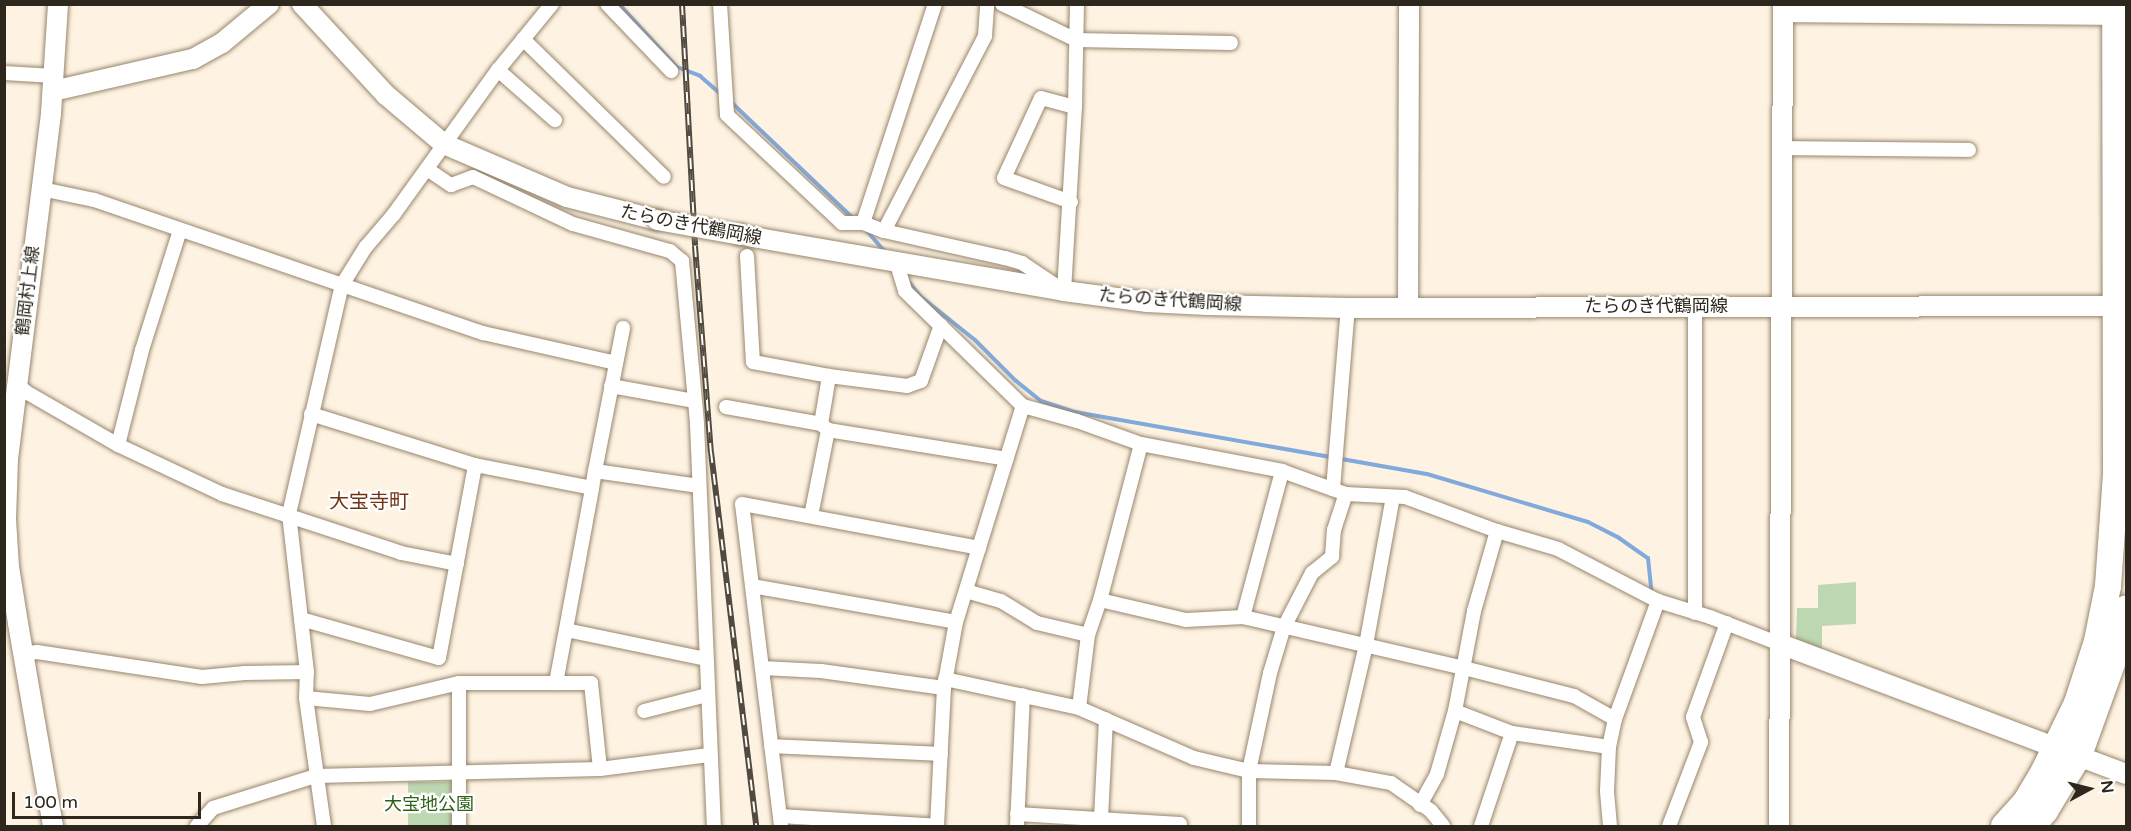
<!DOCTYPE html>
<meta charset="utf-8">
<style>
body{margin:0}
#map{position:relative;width:2131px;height:831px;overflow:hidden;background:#fef3e2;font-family:"Varela Round","Noto Sans JP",sans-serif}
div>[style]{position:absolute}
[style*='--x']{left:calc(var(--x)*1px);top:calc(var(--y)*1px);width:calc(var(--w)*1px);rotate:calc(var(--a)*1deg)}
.green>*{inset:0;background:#bcd7b2;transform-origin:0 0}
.stream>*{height:4px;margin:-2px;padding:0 2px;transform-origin:2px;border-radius:2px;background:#82a9dc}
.roads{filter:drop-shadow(0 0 2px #98866d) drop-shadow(0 0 2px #98866d)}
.street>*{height:14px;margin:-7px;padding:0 7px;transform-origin:7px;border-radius:7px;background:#fff}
.secondary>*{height:20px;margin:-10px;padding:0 10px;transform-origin:10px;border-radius:10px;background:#fff}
.highway>*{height:26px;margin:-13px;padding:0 13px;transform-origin:13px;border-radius:13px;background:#fff}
.rail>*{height:6px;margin-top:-3px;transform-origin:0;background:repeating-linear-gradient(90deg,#fff 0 11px,#524a3f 0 22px);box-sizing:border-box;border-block:2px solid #524a3f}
.bridges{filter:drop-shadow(0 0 2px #98866d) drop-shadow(0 0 2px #98866d)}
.secondary-bridge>*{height:20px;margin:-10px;padding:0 10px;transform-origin:10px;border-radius:10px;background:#fff}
span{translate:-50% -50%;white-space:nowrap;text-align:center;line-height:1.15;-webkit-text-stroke:4.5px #fff;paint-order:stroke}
.street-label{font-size:18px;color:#2e271d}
.park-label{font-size:18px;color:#2e6017}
.neighbourhood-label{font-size:20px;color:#723311}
.frame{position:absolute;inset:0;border:6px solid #2e271d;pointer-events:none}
.north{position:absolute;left:2059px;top:759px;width:60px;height:60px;-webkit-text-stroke:4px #fff;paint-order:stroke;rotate:83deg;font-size:16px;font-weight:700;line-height:24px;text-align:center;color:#2e271d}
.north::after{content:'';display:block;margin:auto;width:21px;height:27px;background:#2e271d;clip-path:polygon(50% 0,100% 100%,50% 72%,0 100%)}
.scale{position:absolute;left:12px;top:792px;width:189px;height:27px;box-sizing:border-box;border:3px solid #2e271d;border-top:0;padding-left:8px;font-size:18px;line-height:21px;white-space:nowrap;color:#2e271d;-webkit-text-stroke:4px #fff;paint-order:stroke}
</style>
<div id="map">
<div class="green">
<i style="clip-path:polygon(1856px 582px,1856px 624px,1822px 626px,1822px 649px,1796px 639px,1797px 608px,1818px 608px,1818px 585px)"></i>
<i style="left:408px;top:782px;width:44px;height:44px"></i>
</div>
<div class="stream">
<i style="--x:619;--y:4;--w:86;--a:47.4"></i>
<i style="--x:677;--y:67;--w:25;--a:21"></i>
<i style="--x:700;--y:76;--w:28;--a:41"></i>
<i style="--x:731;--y:102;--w:170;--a:43.6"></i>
<i style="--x:866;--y:230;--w:32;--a:49"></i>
<i style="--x:908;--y:281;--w:19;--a:51"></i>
<i style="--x:920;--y:296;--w:70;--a:38.7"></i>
<i style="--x:975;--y:340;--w:57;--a:45"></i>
<i style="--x:1015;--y:380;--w:33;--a:39"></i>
<i style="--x:1041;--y:401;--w:36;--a:18"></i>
<i style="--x:1075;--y:412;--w:357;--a:10"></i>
<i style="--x:1427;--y:474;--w:168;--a:16.6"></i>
<i style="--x:1588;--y:522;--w:35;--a:27"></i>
<i style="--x:1619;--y:538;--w:35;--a:35"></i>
<i style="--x:1648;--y:558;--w:36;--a:84"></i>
</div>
<div class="roads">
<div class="street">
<i style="--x:607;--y:4;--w:93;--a:46.3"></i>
<i style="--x:720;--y:4;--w:111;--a:86.4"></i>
<i style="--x:727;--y:115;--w:158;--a:43.2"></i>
<i style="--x:842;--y:223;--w:21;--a:0"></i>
<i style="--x:863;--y:223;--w:22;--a:21"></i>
<i style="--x:884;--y:231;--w:124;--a:12.6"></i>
<i style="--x:1005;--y:258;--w:18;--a:16"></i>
<i style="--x:1022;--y:263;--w:50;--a:33.7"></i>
<i style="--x:1064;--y:291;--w:184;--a:-86.6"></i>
<i style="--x:1075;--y:107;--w:103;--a:-88.9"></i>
<i style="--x:1002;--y:4;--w:82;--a:25.9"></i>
<i style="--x:1076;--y:40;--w:155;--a:1.1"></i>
<i style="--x:523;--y:39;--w:197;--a:44.4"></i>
<i style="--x:498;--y:70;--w:76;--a:41.3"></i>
<i style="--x:4;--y:73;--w:50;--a:3.4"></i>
<i style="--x:1782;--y:148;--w:187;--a:0.6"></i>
<i style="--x:427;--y:169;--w:29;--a:34"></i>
<i style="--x:451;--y:185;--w:23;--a:-20"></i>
<i style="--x:473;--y:177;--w:110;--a:25.2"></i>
<i style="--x:573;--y:224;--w:101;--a:15.6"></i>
<i style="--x:670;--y:251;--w:16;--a:40"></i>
<i style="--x:682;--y:261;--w:164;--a:84.7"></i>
<i style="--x:697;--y:424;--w:402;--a:87.6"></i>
<i style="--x:42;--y:189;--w:53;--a:11.9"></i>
<i style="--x:94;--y:200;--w:411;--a:18.9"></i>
<i style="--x:483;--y:333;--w:136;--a:12.7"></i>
<i style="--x:1071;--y:202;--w:71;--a:-160.3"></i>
<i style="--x:1004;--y:178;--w:88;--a:-65.2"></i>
<i style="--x:1041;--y:98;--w:35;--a:15"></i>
<i style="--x:863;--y:223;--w:231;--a:-71.8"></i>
<i style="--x:884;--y:231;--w:220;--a:-62.6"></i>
<i style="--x:985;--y:36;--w:32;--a:-86"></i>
<i style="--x:747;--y:256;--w:106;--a:86.8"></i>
<i style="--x:753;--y:362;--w:77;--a:10.4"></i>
<i style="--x:896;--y:261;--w:31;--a:73"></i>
<i style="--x:905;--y:291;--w:165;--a:44.3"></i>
<i style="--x:1023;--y:406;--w:56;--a:15.5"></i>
<i style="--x:1077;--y:421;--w:68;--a:19.8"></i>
<i style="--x:1141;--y:444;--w:144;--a:10.8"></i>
<i style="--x:1282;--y:471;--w:68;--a:19.8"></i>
<i style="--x:1346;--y:494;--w:59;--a:2.9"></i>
<i style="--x:1405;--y:497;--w:98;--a:20.3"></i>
<i style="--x:1497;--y:531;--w:64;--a:16.4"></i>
<i style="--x:1558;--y:549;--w:113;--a:27.5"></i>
<i style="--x:1658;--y:601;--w:54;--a:17.1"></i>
<i style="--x:1710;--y:617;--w:75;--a:21.1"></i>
<i style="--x:16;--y:383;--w:13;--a:42"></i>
<i style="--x:26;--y:392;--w:106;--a:29.9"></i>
<i style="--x:118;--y:445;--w:115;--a:25.2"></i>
<i style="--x:222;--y:494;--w:188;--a:18.2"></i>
<i style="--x:401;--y:553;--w:57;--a:11.1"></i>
<i style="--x:611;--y:386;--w:84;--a:10.2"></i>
<i style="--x:726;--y:407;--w:97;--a:10.1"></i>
<i style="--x:311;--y:414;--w:172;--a:17.3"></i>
<i style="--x:475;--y:465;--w:119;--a:11.1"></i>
<i style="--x:592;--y:488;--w:17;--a:-80"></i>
<i style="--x:595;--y:471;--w:105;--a:8.2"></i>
<i style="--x:828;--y:430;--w:181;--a:9.2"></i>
<i style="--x:1141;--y:444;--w:161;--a:104.7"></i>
<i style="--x:1100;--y:600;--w:88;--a:13.1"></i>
<i style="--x:1186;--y:620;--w:57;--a:-3"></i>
<i style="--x:1243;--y:617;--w:227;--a:13"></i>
<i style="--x:1464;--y:668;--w:114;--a:14.3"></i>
<i style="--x:1574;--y:696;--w:47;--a:29.3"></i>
<i style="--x:118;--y:445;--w:98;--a:-75.8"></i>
<i style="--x:142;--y:350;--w:126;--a:-72.4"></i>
<i style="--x:595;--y:471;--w:146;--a:-78.9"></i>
<i style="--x:1333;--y:489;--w:182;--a:-85.3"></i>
<i style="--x:811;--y:516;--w:88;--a:-78.8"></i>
<i style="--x:828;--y:430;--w:9;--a:-139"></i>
<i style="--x:821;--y:424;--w:49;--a:-80.5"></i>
<i style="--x:829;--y:376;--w:79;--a:7.3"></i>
<i style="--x:907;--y:386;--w:15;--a:-20"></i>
<i style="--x:921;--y:381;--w:59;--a:-70.3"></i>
<i style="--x:752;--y:586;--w:207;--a:10"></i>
<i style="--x:966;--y:591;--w:36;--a:16"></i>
<i style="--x:1001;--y:601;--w:42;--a:31.4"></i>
<i style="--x:1037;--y:623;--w:52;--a:13.2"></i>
<i style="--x:1695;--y:613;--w:307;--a:-90"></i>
<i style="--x:1243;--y:617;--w:151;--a:-75"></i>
<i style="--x:301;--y:619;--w:143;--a:15.8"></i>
<i style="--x:439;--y:658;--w:196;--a:-79.4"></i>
<i style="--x:566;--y:630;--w:143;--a:11.7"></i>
<i style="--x:23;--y:654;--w:14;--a:-8"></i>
<i style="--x:37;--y:652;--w:167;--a:8.6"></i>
<i style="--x:202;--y:677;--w:43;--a:-5.3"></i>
<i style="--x:245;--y:673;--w:62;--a:-0.9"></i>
<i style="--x:762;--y:668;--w:59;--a:2.9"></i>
<i style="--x:821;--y:671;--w:124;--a:7.9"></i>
<i style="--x:945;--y:679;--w:137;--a:12.2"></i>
<i style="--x:1079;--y:708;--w:125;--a:23.5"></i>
<i style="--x:1194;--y:758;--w:57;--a:13.3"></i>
<i style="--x:1249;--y:771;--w:87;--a:1.3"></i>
<i style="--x:1336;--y:773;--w:56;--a:10.3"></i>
<i style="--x:1391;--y:783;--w:49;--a:35"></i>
<i style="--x:1431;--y:811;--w:19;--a:51"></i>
<i style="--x:459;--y:683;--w:143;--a:90"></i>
<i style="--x:556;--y:683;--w:198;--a:-79.5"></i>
<i style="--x:306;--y:698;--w:64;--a:5.4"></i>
<i style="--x:370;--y:704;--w:91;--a:-13.3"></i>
<i style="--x:459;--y:683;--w:132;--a:0"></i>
<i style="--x:591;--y:683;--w:86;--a:84"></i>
<i style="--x:1079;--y:708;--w:74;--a:-83"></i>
<i style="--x:1088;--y:635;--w:37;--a:-71"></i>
<i style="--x:644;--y:711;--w:65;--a:-14.3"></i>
<i style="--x:1455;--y:711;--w:61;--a:21.1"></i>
<i style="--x:1512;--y:733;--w:98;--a:8.2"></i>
<i style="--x:771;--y:746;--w:170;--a:2.7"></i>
<i style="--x:1336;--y:773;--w:131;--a:-76.8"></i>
<i style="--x:1366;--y:645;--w:150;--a:-79.7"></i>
<i style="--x:1420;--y:805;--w:35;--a:-61"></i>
<i style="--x:1437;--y:774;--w:66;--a:-74.1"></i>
<i style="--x:1455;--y:711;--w:102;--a:-79.2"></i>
<i style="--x:1474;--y:611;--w:83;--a:-74"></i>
<i style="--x:1017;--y:814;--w:163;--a:3.5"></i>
<i style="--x:1180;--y:824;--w:2;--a:90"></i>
<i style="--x:780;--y:816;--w:157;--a:3.6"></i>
<i style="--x:1101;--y:818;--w:99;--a:-87.1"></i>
<i style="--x:197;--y:826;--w:24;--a:-48"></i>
<i style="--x:213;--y:808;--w:108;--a:-17.3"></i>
<i style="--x:316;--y:776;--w:284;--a:-1.4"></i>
<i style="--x:600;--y:769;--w:110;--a:-7.3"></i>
<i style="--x:324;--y:826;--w:129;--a:-98"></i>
<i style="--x:306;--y:698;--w:26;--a:-88"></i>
<i style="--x:307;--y:672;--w:159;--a:-96.5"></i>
<i style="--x:289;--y:514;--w:235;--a:-77"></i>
<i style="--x:342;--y:285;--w:44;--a:-58.1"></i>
<i style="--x:365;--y:248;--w:45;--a:-49.5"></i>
<i style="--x:394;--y:214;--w:178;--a:-54.2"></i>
<i style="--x:498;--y:70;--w:85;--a:-50.7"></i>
<i style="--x:781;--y:826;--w:324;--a:-96.9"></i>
<i style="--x:742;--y:504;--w:241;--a:10.5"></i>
<i style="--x:937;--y:826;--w:138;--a:-87.1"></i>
<i style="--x:944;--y:688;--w:67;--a:-79.7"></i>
<i style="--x:956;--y:622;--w:226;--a:-72.8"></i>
<i style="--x:1017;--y:826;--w:131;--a:-87.4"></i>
<i style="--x:1249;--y:826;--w:55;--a:-90"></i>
<i style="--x:1249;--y:771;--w:100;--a:-77.9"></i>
<i style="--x:1270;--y:673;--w:48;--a:-73.1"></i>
<i style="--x:1284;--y:627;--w:61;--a:-62.6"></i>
<i style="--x:1312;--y:573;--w:26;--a:-39"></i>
<i style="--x:1332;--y:557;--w:27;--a:-86"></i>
<i style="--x:1334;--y:530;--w:38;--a:-72"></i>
<i style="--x:1481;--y:826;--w:98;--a:-71.6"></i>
<i style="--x:1610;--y:826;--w:35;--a:-95"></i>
<i style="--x:1607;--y:791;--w:44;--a:-87.4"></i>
<i style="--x:1609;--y:747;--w:29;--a:-78"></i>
<i style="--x:1615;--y:719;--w:126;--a:-70"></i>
<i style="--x:1669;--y:826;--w:90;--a:-69.1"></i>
<i style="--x:1701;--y:742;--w:26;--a:-108"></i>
<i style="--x:1693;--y:717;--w:100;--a:-70.1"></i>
</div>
<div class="secondary">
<i style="--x:302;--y:4;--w:124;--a:47.3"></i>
<i style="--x:386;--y:95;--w:76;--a:40.2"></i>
<i style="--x:444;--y:144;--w:134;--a:23.3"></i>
<i style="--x:567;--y:197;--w:93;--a:14.3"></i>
<i style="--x:1783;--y:12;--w:332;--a:0.5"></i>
<i style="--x:53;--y:91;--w:144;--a:-12.9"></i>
<i style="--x:193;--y:59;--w:33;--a:-29"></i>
<i style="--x:222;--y:43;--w:61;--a:-39.7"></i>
<i style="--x:741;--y:235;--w:328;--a:9.8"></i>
<i style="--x:1064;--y:291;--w:84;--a:7.5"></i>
<i style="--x:1147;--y:302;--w:60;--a:2.9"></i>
<i style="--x:1207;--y:305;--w:141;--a:1.2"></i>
<i style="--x:1348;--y:308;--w:778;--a:-0.15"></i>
<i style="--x:1408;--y:308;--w:304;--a:-89.8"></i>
<i style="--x:1780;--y:644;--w:370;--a:20.6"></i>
<i style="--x:53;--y:826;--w:206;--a:-99.8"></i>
<i style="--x:18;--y:623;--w:57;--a:-99.1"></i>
<i style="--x:9;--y:567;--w:48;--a:-93.6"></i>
<i style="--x:6;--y:519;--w:60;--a:-88.1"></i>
<i style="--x:8;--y:459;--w:349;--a:-82.9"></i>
<i style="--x:51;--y:113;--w:109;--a:-86.3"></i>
<i style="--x:1779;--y:826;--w:822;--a:-89.72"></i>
</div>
<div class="highway">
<i style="--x:2004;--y:826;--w:31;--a:-48"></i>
<i style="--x:2025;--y:803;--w:35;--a:-59"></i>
<i style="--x:2043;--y:773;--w:78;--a:-64.1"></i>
<i style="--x:2077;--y:703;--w:65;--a:-72.1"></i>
<i style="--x:2097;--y:641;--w:56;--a:-78.7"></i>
<i style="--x:2108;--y:586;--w:111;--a:-85.9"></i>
<i style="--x:2116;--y:475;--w:471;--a:-90.1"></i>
<i style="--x:2032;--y:826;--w:20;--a:-49"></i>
<i style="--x:2045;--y:811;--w:66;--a:-58.7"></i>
<i style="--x:2079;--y:755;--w:120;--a:-70.1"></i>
<i style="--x:2120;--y:642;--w:34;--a:-80"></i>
</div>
</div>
<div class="rail">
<i style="--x:682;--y:4;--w:242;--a:86.9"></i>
<i style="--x:695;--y:246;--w:207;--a:85.6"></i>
<i style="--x:711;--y:452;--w:377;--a:83.1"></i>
</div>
<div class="bridges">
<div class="secondary-bridge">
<i style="--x:657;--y:220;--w:85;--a:10.1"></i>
</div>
</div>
<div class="street-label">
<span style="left:691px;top:225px;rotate:11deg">たらのき代鶴岡線</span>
<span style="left:28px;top:291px;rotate:-83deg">鶴岡村上線</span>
<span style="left:1170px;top:300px;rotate:4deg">たらのき代鶴岡線</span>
<span style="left:1656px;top:306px">たらのき代鶴岡線</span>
</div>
<div class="park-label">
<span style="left:429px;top:804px">大宝地公園</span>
</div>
<div class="neighbourhood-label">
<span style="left:369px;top:502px">大宝寺町</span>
</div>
<div class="frame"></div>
<div class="north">N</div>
<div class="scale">100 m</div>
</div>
